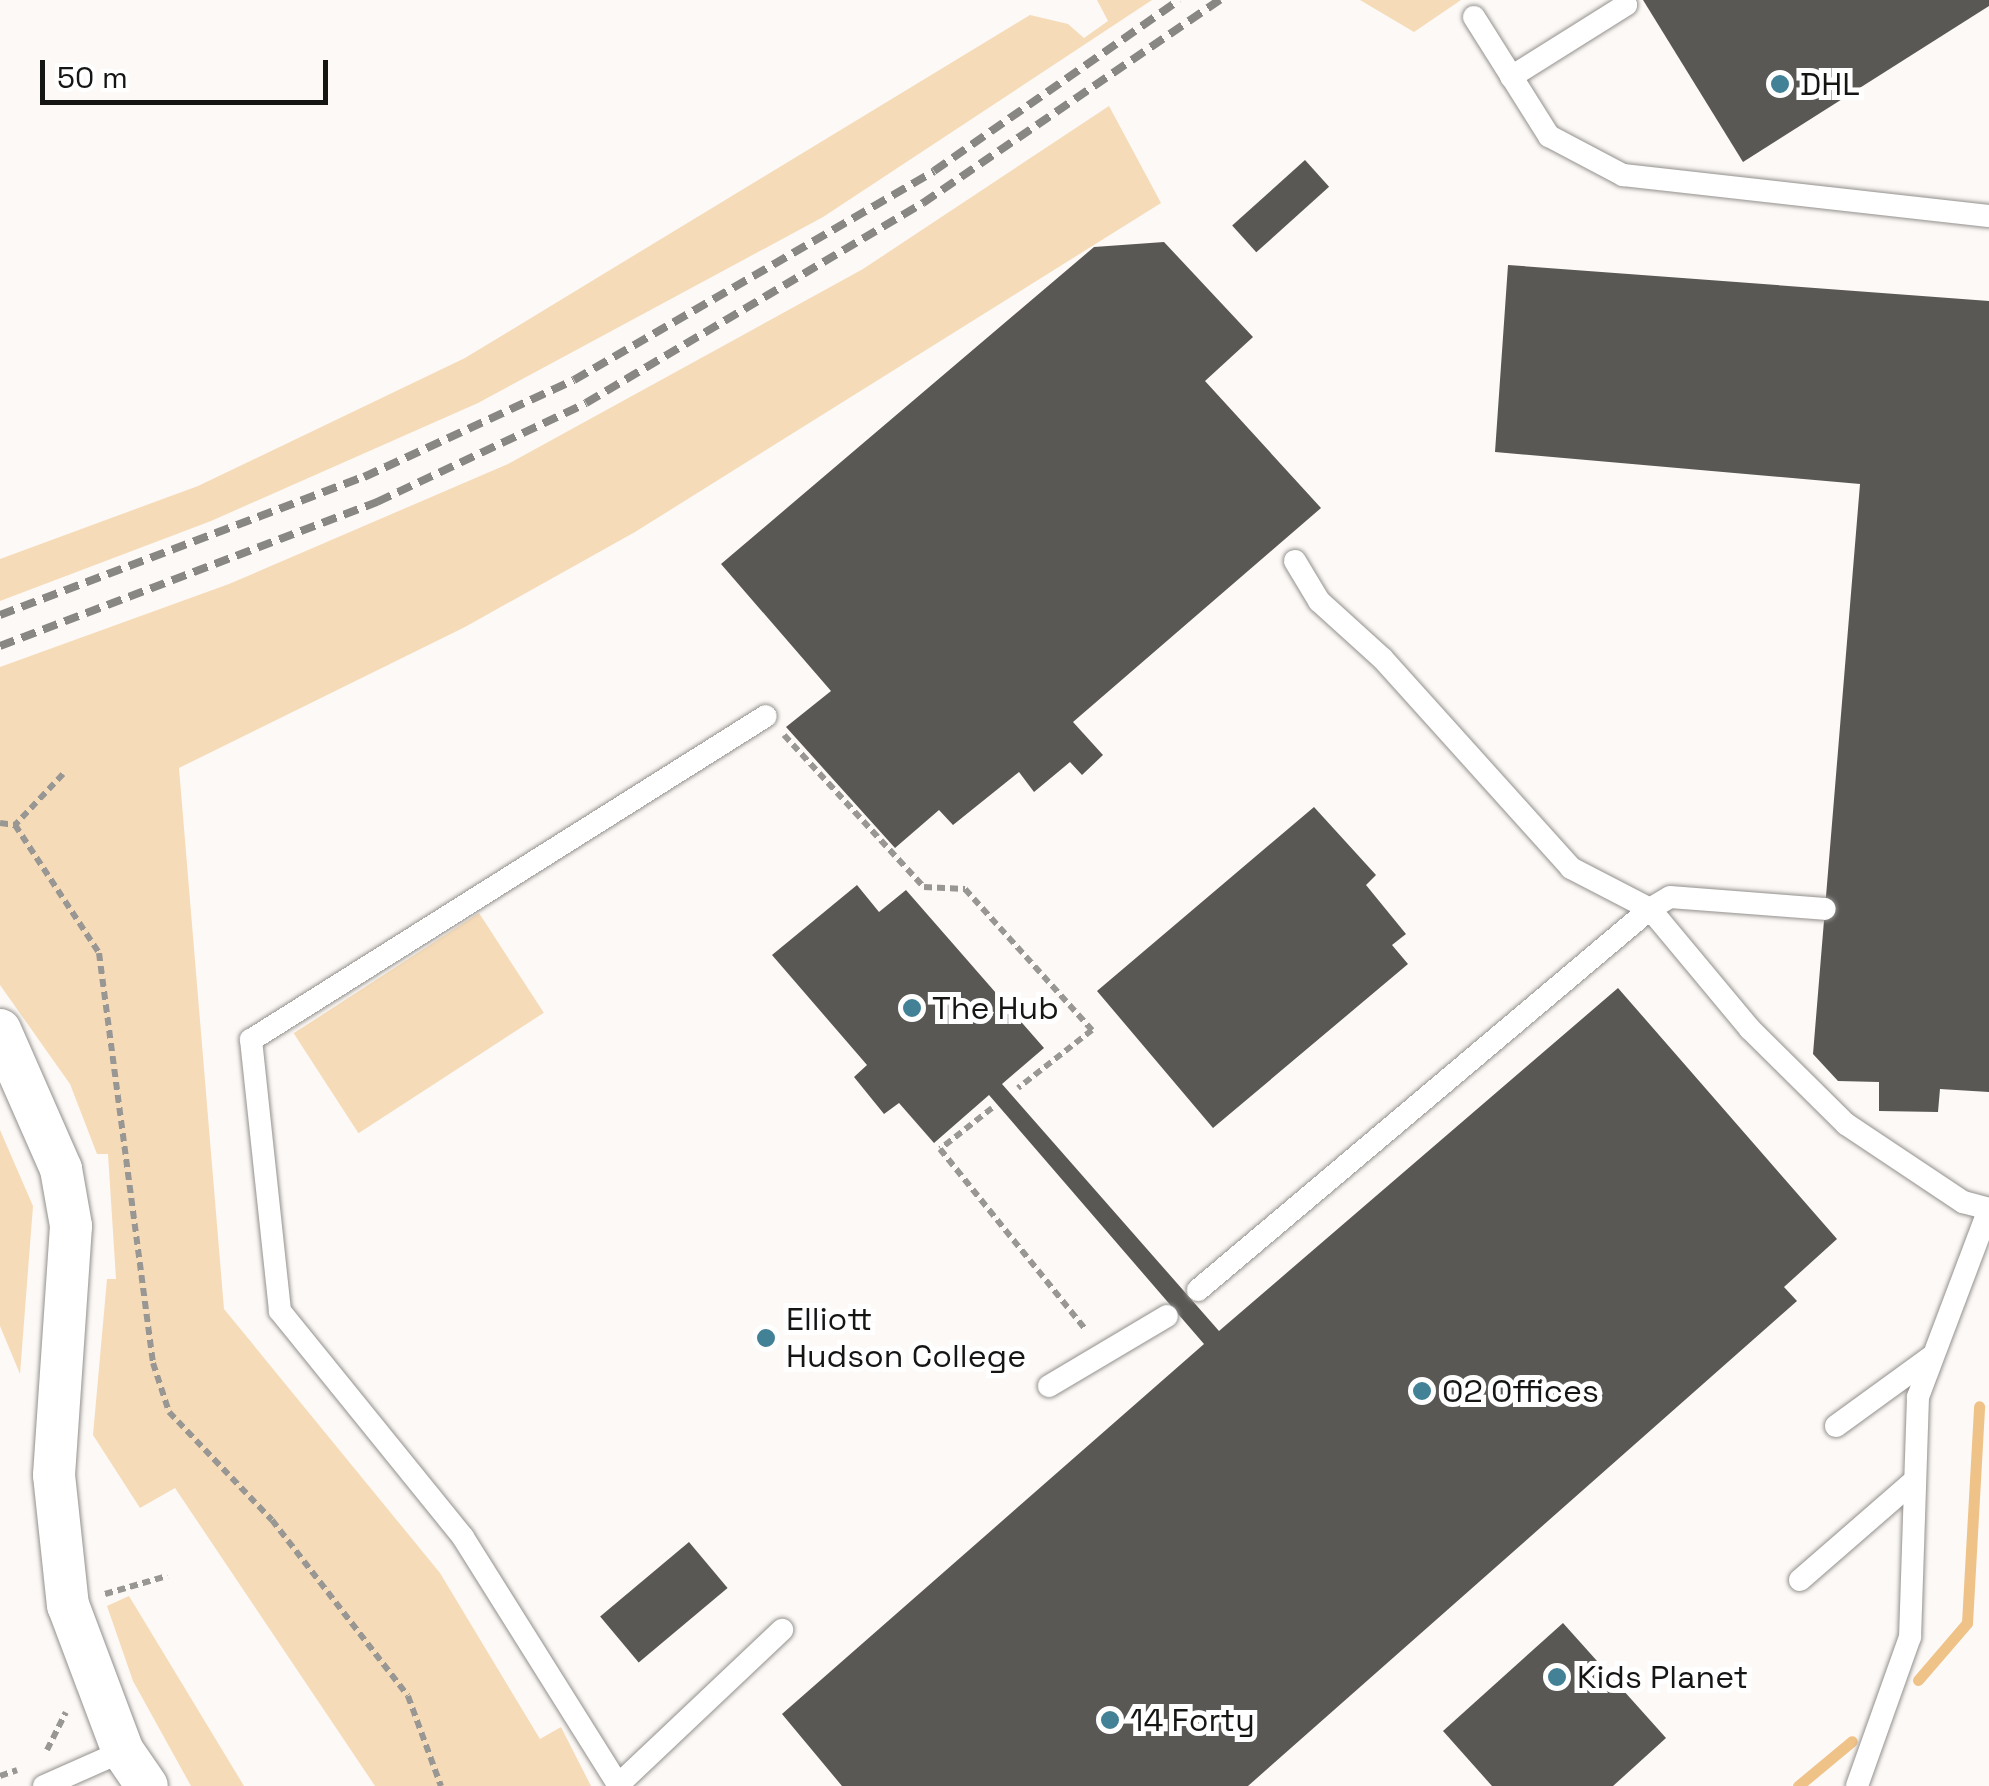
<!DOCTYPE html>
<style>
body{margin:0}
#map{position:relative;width:1989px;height:1786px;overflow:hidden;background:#fcf9f6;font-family:"Space Grotesk",sans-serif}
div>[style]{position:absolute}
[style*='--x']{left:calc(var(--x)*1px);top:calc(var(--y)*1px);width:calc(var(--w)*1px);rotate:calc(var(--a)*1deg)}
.green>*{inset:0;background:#f6dbb8;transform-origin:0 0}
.stream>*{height:11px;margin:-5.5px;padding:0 5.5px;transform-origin:5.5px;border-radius:5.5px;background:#efc288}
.building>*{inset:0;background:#5a5855;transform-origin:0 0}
.path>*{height:6px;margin-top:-3px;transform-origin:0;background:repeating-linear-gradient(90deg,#989794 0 8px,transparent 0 13px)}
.roads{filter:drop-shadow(0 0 2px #93908d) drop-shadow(0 0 2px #93908d)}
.lane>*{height:22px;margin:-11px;padding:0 11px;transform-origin:11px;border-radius:11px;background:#fff}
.street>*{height:42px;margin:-21px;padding:0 21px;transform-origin:21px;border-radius:21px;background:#fff}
.rail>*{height:8px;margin-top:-4px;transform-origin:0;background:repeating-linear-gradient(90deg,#888784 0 15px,transparent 0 23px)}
.dots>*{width:28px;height:28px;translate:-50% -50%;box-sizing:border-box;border:5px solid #fff;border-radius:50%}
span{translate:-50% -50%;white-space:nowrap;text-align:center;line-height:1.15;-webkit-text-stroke:10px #fff;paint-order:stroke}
.poi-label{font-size:32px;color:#151513}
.left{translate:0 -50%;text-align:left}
.scale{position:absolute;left:40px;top:60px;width:288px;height:45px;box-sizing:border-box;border:5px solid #151513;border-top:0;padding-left:12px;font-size:30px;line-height:35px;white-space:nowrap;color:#151513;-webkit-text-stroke:8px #fff;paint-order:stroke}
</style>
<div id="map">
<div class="green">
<i style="clip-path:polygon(1097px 0,1152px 0,823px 217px,478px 403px,211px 521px,0 601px,0 559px,198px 486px,465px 358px,1030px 15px,1068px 24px,1084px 38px,1108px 21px)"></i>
<i style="clip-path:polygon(1360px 0,1461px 0,1414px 32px)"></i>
<i style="clip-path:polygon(1109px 106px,1161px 203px,635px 532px,465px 627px,179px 768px,224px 1309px,440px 1573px,540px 1739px,561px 1727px,591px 1786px,375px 1786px,175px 1488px,140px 1508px,93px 1435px,107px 1279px,116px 1279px,108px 1154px,97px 1154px,70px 1084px,0 985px,0 667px,229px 584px,508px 464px,863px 269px)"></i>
<i style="left:479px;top:913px;width:119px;height:221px;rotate:57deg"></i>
<i style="clip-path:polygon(0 1130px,33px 1206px,20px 1374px,0 1326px)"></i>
<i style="clip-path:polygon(129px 1596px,244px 1786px,191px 1786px,133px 1681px,107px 1606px)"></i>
</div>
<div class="stream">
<i style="--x:1918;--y:1680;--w:75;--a:-49.3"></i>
<i style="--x:1967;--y:1623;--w:217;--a:-86.8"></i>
<i style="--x:1798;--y:1786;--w:70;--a:-39.8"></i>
</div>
<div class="building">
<i style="clip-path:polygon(1643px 0,1989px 0,1989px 6px,1743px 162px)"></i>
<i style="left:1305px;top:160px;width:36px;height:98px;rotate:48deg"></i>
<i style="clip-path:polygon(1164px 242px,1253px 337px,1205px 381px,1321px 508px,1073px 722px,1103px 755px,1082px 775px,1070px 762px,1034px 792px,1019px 772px,953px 825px,939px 810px,895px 848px,786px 727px,831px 691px,721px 564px,1094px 247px)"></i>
<i style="clip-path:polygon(1508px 265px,1989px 301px,1989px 1092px,1940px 1089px,1938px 1112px,1879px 1111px,1879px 1082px,1838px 1081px,1813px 1054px,1860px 484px,1495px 452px)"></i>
<i style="clip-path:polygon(1314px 807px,1376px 875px,1366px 885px,1406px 934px,1392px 945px,1408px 964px,1213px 1128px,1097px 991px)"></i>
<i style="clip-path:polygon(857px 885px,879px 912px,906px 890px,1044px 1048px,1002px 1084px,1219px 1331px,1618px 988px,1837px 1239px,1784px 1287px,1797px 1301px,1248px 1786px,842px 1786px,782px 1714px,1204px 1344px,989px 1095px,934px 1143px,899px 1103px,884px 1114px,854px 1077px,867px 1065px,772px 955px)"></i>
<i style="left:689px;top:1542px;width:60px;height:116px;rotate:50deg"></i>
<i style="clip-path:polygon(1563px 1623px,1666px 1738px,1613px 1786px,1492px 1786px,1443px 1731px)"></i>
</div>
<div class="path">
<i style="--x:784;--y:735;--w:207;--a:47.4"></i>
<i style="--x:924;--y:887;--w:41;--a:2.8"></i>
<i style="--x:965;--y:889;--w:190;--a:48"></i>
<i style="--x:1092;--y:1030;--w:94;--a:141.9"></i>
<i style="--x:63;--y:774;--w:70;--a:133.3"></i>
<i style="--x:15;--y:825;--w:153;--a:56.7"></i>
<i style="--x:99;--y:953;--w:414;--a:82.5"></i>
<i style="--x:153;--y:1363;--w:52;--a:71.9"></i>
<i style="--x:169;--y:1412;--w:149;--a:46.4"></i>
<i style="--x:272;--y:1520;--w:222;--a:52.3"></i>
<i style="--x:408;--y:1696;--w:96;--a:69.9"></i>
<i style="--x:0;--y:823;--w:15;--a:8"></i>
<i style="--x:992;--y:1108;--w:66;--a:141.7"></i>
<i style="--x:940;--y:1149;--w:231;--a:51.1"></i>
<i style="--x:105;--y:1594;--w:65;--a:-16.2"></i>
<i style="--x:47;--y:1750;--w:42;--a:-63.4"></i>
<i style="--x:0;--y:1776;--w:18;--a:-19"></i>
</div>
<div class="roads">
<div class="lane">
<i style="--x:1474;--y:17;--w:141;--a:57.8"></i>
<i style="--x:1549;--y:136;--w:84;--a:27.8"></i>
<i style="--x:1623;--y:175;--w:368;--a:6.4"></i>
<i style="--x:1511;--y:77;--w:136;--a:-32.1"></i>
<i style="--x:1295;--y:561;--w:47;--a:59"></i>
<i style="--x:1319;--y:601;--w:86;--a:42.2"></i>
<i style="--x:1383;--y:659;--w:281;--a:48"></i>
<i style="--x:1571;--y:868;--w:89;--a:27.4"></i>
<i style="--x:1650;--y:909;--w:156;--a:50.2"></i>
<i style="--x:1750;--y:1029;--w:135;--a:44.7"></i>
<i style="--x:1846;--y:1124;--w:141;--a:33.7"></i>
<i style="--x:1963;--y:1202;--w:27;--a:15"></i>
<i style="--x:1989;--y:1209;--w:201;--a:110.7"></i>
<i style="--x:1918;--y:1397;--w:240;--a:91.9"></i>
<i style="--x:1910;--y:1637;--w:158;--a:109.6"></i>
<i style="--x:1198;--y:1290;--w:591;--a:-40.13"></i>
<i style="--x:1650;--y:909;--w:23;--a:-31"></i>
<i style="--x:1670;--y:897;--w:155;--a:4.4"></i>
<i style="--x:1049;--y:1386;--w:137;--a:-30.7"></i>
<i style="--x:1836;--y:1426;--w:117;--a:-36"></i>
<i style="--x:1800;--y:1580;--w:152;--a:-41"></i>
<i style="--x:618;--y:1785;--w:226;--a:-43.4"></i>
<i style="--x:44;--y:1786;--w:86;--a:-23.9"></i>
<i style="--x:619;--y:1786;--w:294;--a:-122.1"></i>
<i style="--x:463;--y:1537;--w:291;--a:-129"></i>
<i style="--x:280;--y:1311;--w:273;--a:-96.1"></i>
<i style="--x:251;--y:1040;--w:608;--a:-32.18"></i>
</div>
<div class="street">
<i style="--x:0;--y:1030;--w:152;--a:66.3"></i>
<i style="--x:61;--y:1169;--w:58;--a:80"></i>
<i style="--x:71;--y:1226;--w:250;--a:93.9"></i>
<i style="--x:54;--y:1475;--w:131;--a:83.9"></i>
<i style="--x:68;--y:1605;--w:156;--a:69.4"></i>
<i style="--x:123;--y:1751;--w:42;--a:55.6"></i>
</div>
</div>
<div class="rail">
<i style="--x:0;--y:615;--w:389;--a:-20.8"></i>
<i style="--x:364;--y:477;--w:231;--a:-24.8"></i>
<i style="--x:574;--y:380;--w:416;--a:-30.1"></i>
<i style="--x:934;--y:171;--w:299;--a:-34.9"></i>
<i style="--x:0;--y:646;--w:404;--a:-20.9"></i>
<i style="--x:377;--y:502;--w:231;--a:-25.3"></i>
<i style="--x:586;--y:403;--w:392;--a:-30.7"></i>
<i style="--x:923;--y:203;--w:360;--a:-34.4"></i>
</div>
<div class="dots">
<i style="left:1780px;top:84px;background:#438196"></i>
<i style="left:912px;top:1008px;background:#438196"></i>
<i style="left:766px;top:1338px;background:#438196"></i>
<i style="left:1422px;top:1391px;background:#438196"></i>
<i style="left:1557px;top:1677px;background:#438196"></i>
<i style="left:1110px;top:1720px;background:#438196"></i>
</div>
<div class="poi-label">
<span class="left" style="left:1800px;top:84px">DHL</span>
<span class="left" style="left:932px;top:1008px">The Hub</span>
<span class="left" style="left:786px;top:1338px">Elliott<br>Hudson College</span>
<span class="left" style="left:1442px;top:1391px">O2 Offices</span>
<span class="left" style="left:1577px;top:1677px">Kids Planet</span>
<span class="left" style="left:1130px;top:1720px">14 Forty</span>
</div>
<div class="scale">50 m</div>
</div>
